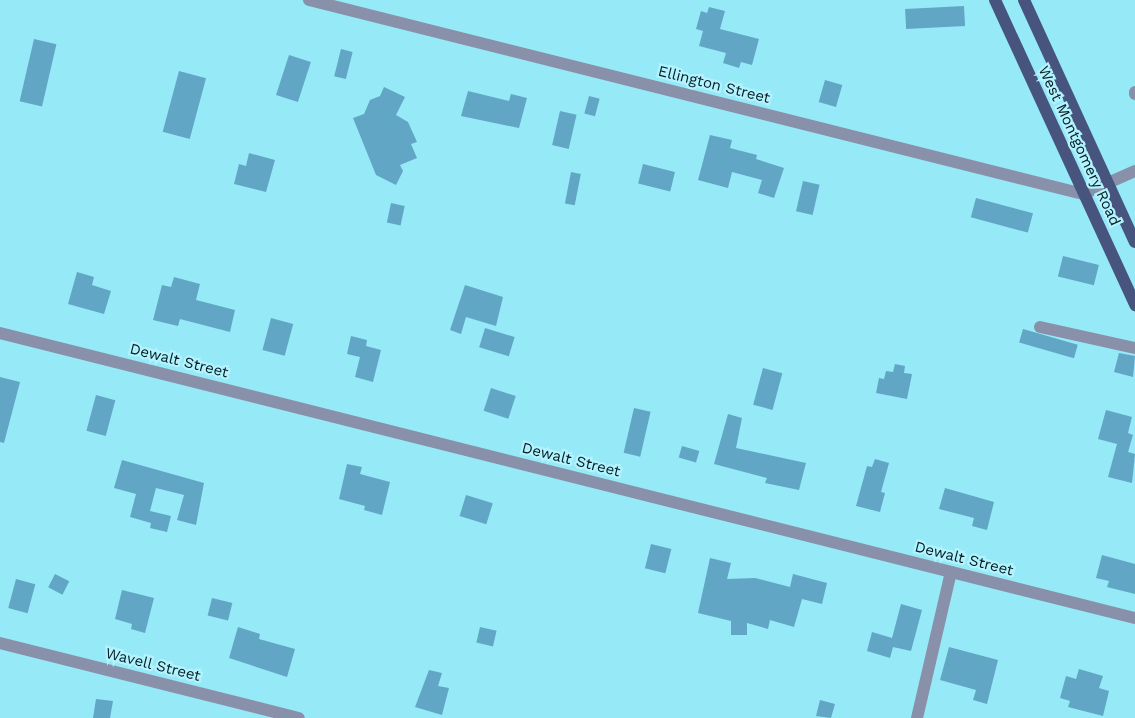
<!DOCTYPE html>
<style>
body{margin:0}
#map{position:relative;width:1135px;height:718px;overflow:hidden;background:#96e9f7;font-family:"Work Sans",sans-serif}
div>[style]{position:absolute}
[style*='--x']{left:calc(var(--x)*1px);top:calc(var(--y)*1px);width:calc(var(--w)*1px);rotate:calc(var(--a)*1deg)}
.building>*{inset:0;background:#62a6c5;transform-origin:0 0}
.minor>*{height:12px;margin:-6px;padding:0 6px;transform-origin:6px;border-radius:6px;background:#8891a9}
.major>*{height:12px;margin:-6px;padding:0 6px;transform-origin:6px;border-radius:6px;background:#47547e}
span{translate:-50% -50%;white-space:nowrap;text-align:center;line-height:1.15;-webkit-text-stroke:4.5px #b3f3ff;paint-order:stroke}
.street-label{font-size:15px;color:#031d22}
</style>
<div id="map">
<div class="building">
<i style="left:964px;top:6px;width:20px;height:59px;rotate:87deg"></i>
<i style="clip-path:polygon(709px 7px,725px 11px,720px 29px,759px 39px,752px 65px,741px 62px,739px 68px,723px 63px,726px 53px,699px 46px,703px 31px,696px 29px,701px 11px,707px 13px)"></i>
<i style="left:34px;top:39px;width:23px;height:64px;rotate:13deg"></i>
<i style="left:341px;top:49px;width:12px;height:28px;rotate:14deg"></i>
<i style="left:289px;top:55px;width:23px;height:42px;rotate:18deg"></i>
<i style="left:179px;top:71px;width:28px;height:63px;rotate:15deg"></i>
<i style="left:825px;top:80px;width:18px;height:23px;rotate:16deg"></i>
<i style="clip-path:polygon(384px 87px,405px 97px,396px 115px,408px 122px,417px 142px,411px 144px,417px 158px,400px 165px,403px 171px,396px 185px,376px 175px,353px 118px,364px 114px,370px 100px,380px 96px)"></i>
<i style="clip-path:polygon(468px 91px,509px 101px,511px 94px,527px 98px,519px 128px,461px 116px)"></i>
<i style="left:589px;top:96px;width:11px;height:18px;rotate:15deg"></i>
<i style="left:560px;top:111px;width:17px;height:35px;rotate:13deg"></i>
<i style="clip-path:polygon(710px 135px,732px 140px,730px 148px,757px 155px,756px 159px,784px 168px,774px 198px,758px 193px,762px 180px,732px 172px,728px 188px,698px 180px)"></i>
<i style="clip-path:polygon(249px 153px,275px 160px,266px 192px,234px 184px,239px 164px,246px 166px)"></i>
<i style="left:643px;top:164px;width:33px;height:20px;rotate:14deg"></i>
<i style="left:571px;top:172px;width:10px;height:32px;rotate:11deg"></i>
<i style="left:803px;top:181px;width:17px;height:31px;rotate:13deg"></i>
<i style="left:976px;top:198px;width:59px;height:20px;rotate:15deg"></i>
<i style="left:391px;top:203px;width:14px;height:20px;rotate:12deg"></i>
<i style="left:1063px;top:256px;width:37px;height:21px;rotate:14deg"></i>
<i style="clip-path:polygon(77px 272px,94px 277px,92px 285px,111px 291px,104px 314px,68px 304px)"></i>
<i style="clip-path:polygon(174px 277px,200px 284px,196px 300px,235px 310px,230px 332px,180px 319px,178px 326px,153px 320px,162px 285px,171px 287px)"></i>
<i style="clip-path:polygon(465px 285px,503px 297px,496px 326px,466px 317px,461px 334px,450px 330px)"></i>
<i style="left:271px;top:318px;width:23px;height:33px;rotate:15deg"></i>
<i style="left:485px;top:328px;width:31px;height:20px;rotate:17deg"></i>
<i style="left:1023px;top:329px;width:57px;height:14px;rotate:16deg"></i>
<i style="clip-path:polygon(351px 336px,367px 340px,366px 346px,381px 350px,373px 382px,355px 377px,360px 357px,347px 354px)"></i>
<i style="clip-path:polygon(1119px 353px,1135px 356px,1133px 377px,1114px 372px)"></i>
<i style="clip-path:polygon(895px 364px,905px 366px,904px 373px,912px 374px,907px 399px,876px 393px,879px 378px,884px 379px,886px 371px,893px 372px)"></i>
<i style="left:763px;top:368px;width:20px;height:38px;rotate:15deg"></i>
<i style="clip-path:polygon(0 377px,20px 382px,4px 443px,0 442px)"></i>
<i style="left:491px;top:388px;width:26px;height:24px;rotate:18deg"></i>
<i style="left:96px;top:395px;width:20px;height:37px;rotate:15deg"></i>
<i style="left:634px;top:408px;width:17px;height:46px;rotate:13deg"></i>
<i style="clip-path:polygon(1106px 410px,1132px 417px,1128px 433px,1133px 435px,1128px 452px,1135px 454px,1132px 483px,1108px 477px,1117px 444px,1098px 439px)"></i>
<i style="clip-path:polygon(728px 414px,742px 418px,736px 448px,806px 463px,799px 490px,765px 483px,767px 478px,714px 464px)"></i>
<i style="left:682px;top:446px;width:18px;height:12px;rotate:16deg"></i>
<i style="clip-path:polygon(875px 459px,889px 463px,881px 492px,885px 493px,880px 512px,856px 506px,867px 466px,872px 467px)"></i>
<i style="clip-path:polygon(122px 460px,204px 483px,196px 525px,177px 520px,184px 495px,156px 488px,150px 511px,171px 516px,167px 532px,150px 528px,151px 523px,130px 517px,136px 494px,114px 488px)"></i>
<i style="clip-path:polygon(347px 464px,362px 467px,360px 474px,390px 482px,382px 515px,364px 510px,365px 506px,339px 499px)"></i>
<i style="clip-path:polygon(945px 488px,994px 502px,987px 530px,972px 526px,974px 518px,939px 509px)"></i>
<i style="left:466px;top:495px;width:28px;height:22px;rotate:17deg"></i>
<i style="left:651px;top:544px;width:21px;height:25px;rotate:14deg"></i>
<i style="clip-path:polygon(1102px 555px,1135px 564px,1135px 594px,1107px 587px,1109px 581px,1096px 578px)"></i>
<i style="clip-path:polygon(710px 558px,731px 563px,727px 579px,755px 578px,790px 587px,793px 574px,827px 583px,822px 604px,802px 599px,794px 627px,770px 620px,768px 629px,747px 623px,747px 635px,731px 635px,731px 621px,698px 613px)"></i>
<i style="left:55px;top:574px;width:16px;height:15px;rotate:27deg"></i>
<i style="left:16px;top:579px;width:20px;height:30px;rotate:15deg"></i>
<i style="clip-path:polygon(122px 590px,154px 598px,145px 633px,131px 629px,132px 624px,115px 619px)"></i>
<i style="left:212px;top:598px;width:21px;height:18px;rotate:14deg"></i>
<i style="clip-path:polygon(901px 604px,922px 610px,911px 651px,893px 647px,890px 658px,867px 651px,872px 632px,892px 638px)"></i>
<i style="clip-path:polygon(238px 627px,260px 634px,259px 639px,295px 649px,287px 677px,229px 658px)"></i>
<i style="left:480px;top:627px;width:17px;height:16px;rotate:13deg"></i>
<i style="clip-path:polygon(949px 647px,998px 660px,987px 704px,973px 700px,976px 690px,940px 680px)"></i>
<i style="clip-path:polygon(1079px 669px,1103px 676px,1099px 688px,1109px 691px,1103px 716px,1068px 707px,1070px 701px,1060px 698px,1066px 676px,1076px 679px)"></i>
<i style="clip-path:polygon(429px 670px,442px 673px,438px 686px,449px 688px,442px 715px,415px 707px)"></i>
<i style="clip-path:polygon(96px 699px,113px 701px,110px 718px,93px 718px)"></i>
<i style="clip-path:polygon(820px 700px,835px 704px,831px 718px,816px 716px)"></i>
</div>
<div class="minor">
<i style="--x:309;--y:0;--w:798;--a:14.07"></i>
<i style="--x:1083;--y:194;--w:57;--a:-23.9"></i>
<i style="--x:1135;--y:92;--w:2;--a:90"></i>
<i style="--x:1040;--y:327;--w:97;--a:12.5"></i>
<i style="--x:0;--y:333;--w:1170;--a:14.1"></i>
<i style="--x:0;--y:643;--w:308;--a:14.1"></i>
<i style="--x:917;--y:718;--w:150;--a:-76.9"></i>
</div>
<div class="major">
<i style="--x:995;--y:0;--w:336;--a:65.3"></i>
<i style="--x:1024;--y:0;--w:266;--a:65.4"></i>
</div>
<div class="street-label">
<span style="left:714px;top:85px;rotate:14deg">Ellington Street</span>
<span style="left:1079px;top:146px;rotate:65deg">West Montgomery Road</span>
<span style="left:179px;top:361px;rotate:14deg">Dewalt Street</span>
<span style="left:571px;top:460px;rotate:14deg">Dewalt Street</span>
<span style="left:964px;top:559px;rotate:14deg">Dewalt Street</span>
<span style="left:153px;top:665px;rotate:14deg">Wavell Street</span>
</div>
</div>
